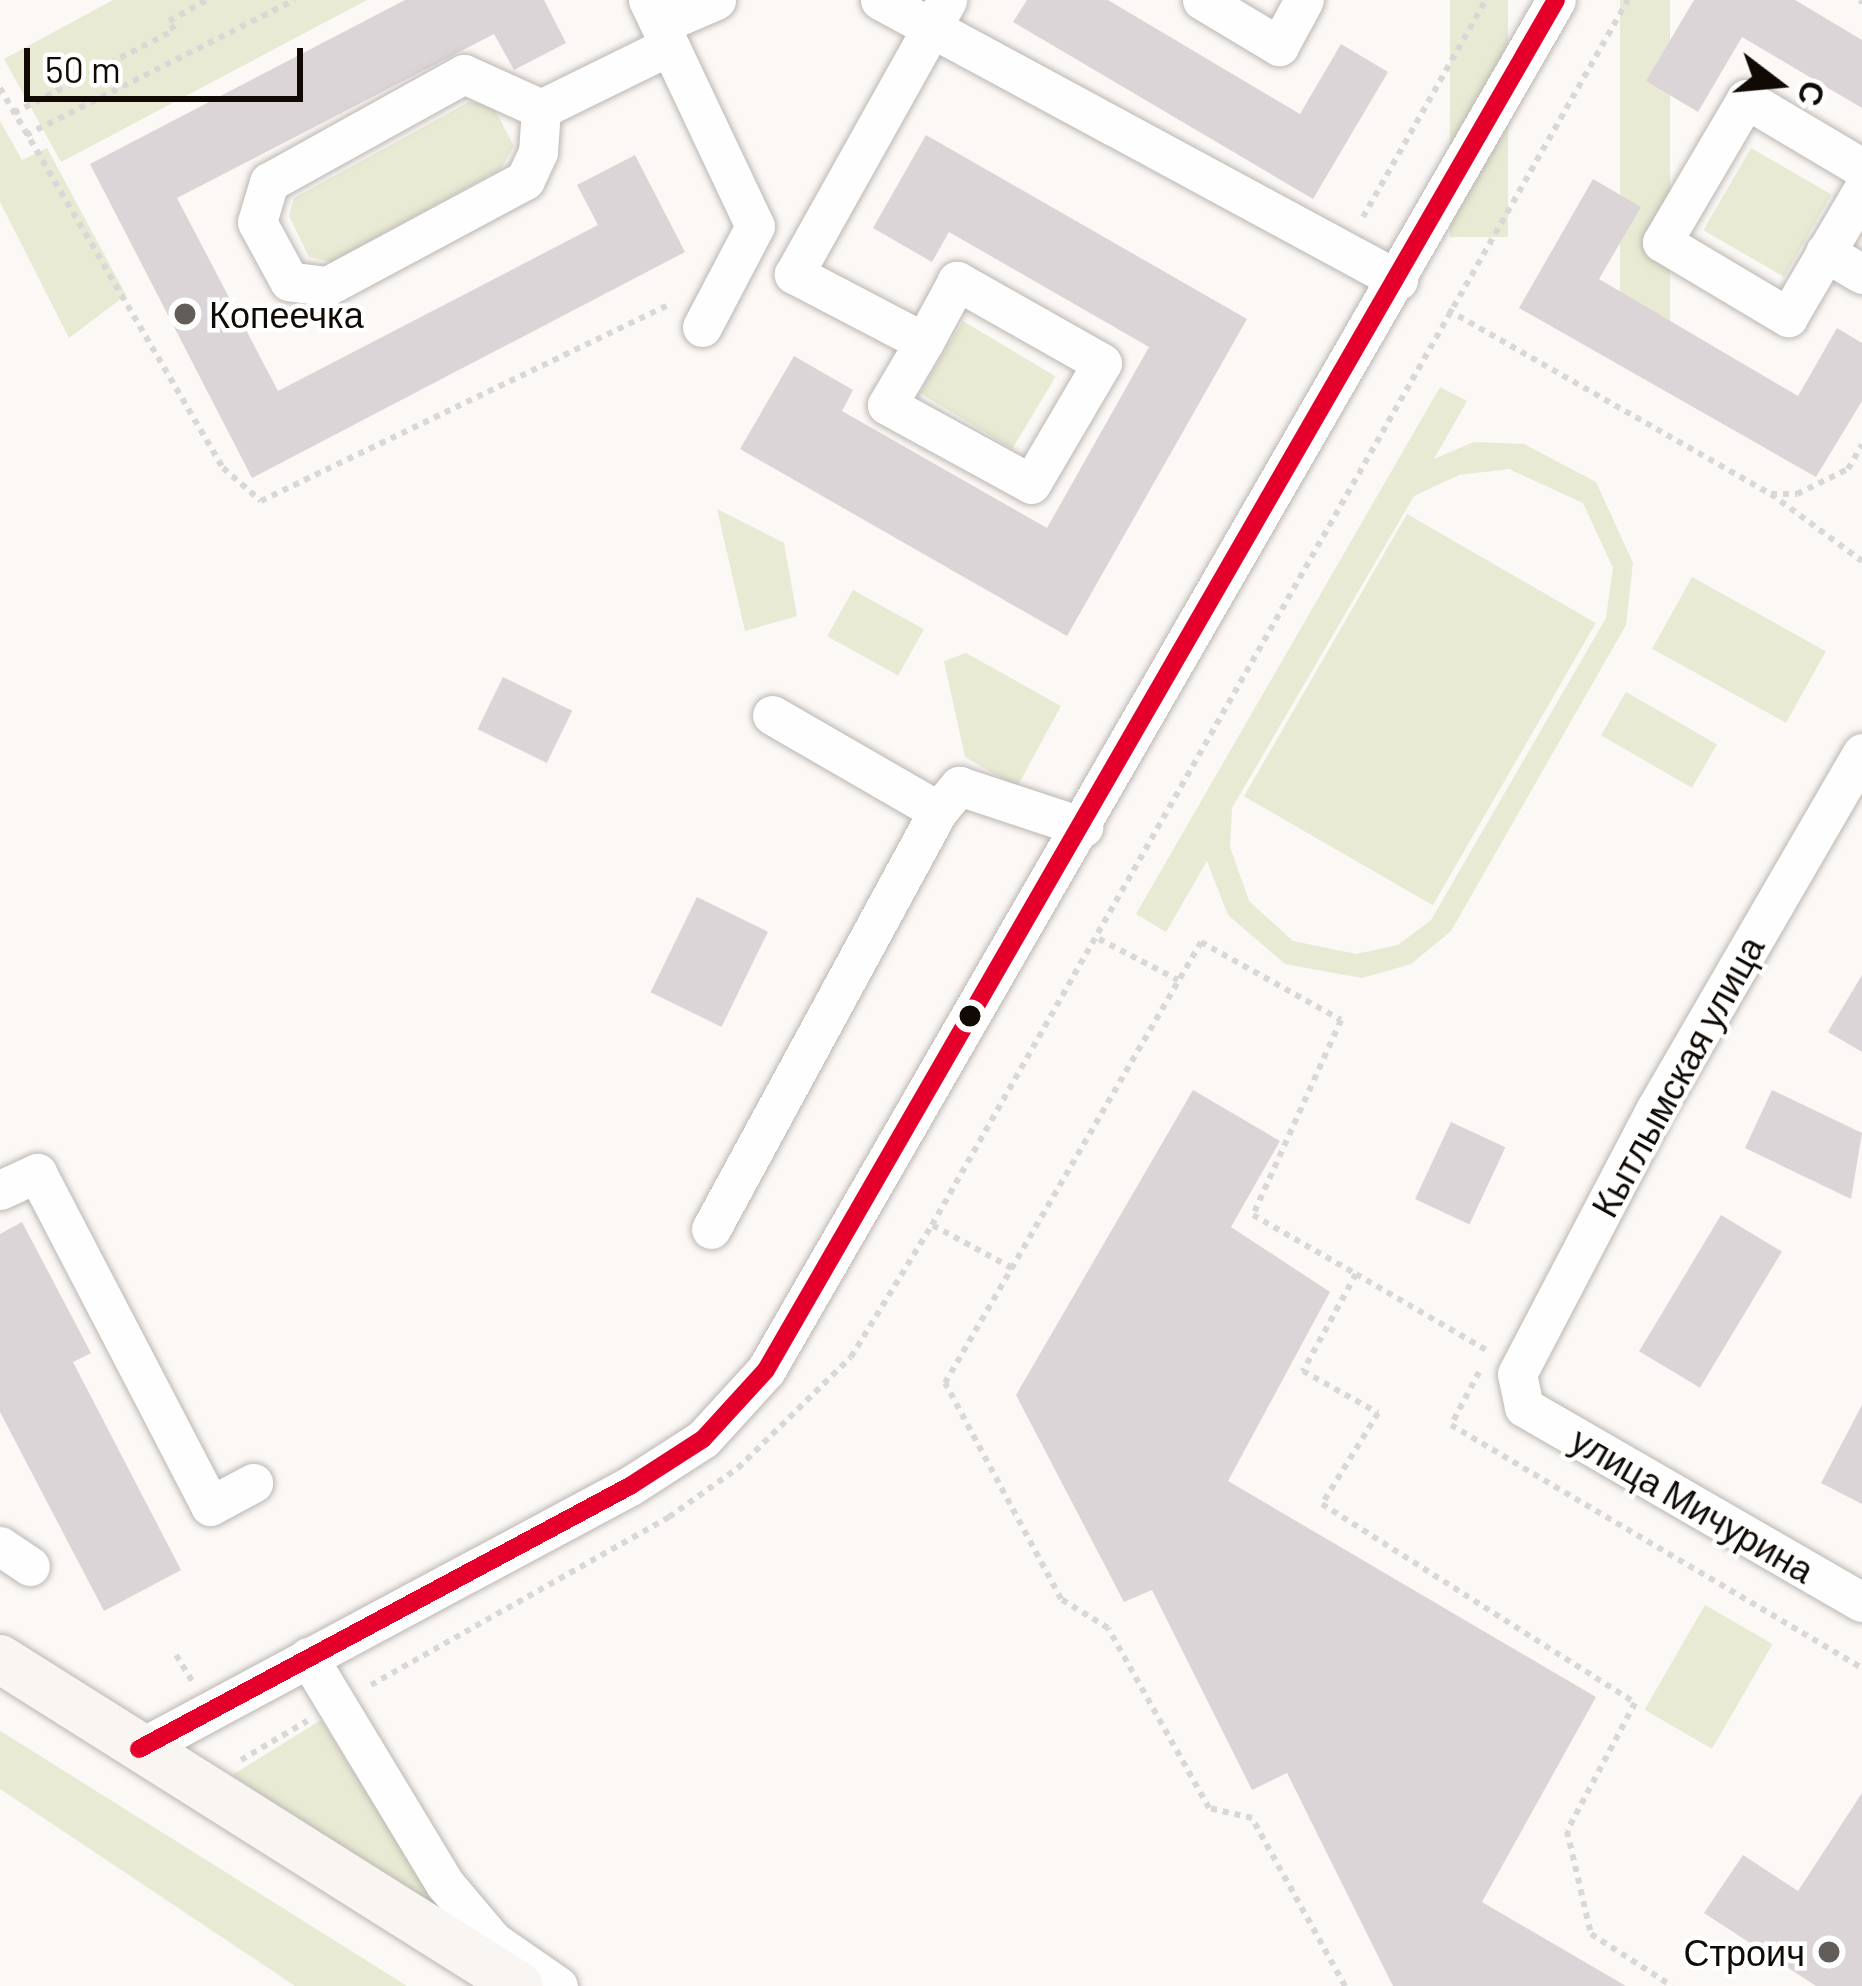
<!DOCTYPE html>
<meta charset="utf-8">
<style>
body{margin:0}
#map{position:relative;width:1862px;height:1986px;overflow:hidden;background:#fbf8f6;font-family:Barlow,sans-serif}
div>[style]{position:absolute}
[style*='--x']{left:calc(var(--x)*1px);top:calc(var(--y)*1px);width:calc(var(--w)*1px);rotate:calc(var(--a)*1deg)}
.green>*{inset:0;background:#e8ead3;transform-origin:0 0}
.building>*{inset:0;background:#dcd5d8;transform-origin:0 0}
.path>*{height:6px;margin-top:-3px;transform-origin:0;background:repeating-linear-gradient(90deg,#d9d8d7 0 6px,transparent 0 12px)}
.roads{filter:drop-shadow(0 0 3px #bcb7b2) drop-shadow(0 0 3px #bcb7b2)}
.minor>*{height:39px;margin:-19.5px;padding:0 19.5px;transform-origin:19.5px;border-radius:19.5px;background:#fefefe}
.major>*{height:48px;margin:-24px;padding:0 24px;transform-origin:24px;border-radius:24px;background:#f8f5f3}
.bus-1>*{height:18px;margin:-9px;padding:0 9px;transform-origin:9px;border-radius:9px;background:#e4002b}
.dots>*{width:33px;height:33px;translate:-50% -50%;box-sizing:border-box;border:6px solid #fff;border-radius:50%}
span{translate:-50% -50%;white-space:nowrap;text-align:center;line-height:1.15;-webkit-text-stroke:9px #fff;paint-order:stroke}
.poi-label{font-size:36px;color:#110904}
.left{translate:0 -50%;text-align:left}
.right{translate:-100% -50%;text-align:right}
.street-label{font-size:36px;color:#110904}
.north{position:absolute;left:1718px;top:24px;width:120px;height:120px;-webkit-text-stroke:9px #fff;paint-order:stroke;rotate:106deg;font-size:33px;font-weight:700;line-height:48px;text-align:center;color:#110904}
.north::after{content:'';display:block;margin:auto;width:42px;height:54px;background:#110904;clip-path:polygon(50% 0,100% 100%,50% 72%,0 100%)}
.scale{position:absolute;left:24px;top:48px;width:279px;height:54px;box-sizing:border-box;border:6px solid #110904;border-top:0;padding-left:15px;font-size:36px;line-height:42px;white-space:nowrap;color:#110904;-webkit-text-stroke:9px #fff;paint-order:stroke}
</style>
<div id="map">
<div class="green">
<i style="clip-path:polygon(113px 0,367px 0,61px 162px,4px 59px)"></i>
<i style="left:1450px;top:0;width:58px;height:237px"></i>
<i style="left:1620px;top:0;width:50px;height:344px"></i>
<i style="clip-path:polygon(469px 102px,493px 106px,514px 146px,501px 169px,331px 262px,309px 257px,289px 216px,294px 198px)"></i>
<i style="clip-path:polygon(0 121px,22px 160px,47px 148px,126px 295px,69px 338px,0 202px)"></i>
<i style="left:1751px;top:148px;width:93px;height:95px;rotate:30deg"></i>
<i style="left:963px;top:321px;width:108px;height:84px;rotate:31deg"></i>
<i style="clip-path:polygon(evenodd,1440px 387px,1467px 401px,1434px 459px,1474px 442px,1524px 444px,1596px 482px,1633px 563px,1626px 625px,1451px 931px,1411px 964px,1362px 978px,1285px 964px,1228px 915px,1207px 861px,1166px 932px,1136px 914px,1440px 387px,1509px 469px,1583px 503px,1613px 568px,1606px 618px,1431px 920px,1398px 945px,1356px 954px,1293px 941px,1249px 901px,1230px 847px,1232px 808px,1414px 496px,1459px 475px,1509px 469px)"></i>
<i style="clip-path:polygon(717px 509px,784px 543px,797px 616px,745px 631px)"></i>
<i style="left:1407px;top:514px;width:218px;height:326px;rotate:30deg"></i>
<i style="left:1692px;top:577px;width:153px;height:82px;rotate:29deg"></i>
<i style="left:853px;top:590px;width:81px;height:53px;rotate:29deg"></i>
<i style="clip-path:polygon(966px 653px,1061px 706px,1017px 787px,965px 757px,944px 661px)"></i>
<i style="left:1626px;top:692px;width:105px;height:50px;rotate:30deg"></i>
<i style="left:1705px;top:1605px;width:78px;height:121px;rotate:30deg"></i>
<i style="clip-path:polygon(321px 1720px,441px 1912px,232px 1775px)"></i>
<i style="clip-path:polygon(0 1731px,2px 1732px,407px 1986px,295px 1986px,0 1789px)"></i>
</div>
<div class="building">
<i style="clip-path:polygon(405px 0,544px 0,566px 43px,514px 70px,494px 34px,177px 198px,278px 391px,598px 225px,577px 185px,635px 155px,685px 252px,252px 478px,90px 164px)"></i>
<i style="clip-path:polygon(1027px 0,1108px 0,1300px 114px,1341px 44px,1388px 72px,1313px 199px,1013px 22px)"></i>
<i style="clip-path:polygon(1694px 0,1795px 0,1862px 40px,1862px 108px,1742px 37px,1698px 112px,1646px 81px)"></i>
<i style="clip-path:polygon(926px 135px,1247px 319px,1067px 636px,740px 449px,794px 356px,853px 390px,842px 411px,1047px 528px,1149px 347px,949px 232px,932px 262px,873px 228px)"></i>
<i style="clip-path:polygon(1593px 179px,1641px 207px,1599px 279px,1798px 396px,1837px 328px,1862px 343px,1862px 401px,1816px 477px,1519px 308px)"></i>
<i style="left:503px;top:677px;width:77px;height:58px;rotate:26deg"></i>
<i style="left:697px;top:897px;width:79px;height:106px;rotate:26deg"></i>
<i style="clip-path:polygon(1862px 975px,1862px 1052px,1828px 1032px)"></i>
<i style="clip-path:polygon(1193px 1090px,1280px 1141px,1231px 1227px,1330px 1292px,1228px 1481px,1596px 1697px,1482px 1902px,1626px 1986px,1393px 1986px,1287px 1773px,1252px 1790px,1152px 1590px,1124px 1602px,1016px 1395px)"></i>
<i style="clip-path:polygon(1772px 1090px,1862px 1133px,1851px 1199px,1745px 1148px)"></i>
<i style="left:1451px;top:1122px;width:60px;height:85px;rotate:25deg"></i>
<i style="left:1721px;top:1215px;width:71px;height:159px;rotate:31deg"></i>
<i style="clip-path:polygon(22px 1222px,91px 1353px,73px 1362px,181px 1570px,104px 1611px,0 1412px,0 1234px)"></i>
<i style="clip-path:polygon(1862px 1405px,1862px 1504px,1821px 1483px)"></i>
<i style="clip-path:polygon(1862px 1793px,1862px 1986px,1816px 1986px,1704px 1913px,1743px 1855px,1798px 1891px)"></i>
</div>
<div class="path">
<i style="--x:1861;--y:0;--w:4;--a:76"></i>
<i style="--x:0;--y:88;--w:441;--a:59.6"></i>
<i style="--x:223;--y:468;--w:50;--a:41"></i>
<i style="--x:261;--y:501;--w:454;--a:-25.7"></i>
<i style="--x:14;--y:113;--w:180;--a:-27.4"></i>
<i style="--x:174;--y:30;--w:10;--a:-119"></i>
<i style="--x:169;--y:21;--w:43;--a:-28.9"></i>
<i style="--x:26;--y:135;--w:301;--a:-26.7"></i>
<i style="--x:1363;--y:217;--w:249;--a:-60.5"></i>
<i style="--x:1448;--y:310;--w:372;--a:29.7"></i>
<i style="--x:1771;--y:494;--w:113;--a:36.4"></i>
<i style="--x:1771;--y:494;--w:26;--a:0"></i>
<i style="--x:1797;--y:494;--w:57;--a:-26.1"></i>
<i style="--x:1848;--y:469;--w:28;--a:-60"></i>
<i style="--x:1099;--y:939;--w:89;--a:27.4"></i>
<i style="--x:1012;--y:1268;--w:91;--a:-151.7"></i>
<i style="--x:932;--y:1225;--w:1409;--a:-60.4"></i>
<i style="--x:1356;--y:1274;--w:153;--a:30.3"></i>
<i style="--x:1479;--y:1372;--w:60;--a:117.8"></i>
<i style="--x:1451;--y:1425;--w:477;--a:30.6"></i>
<i style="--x:176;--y:1655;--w:31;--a:58"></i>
<i style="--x:371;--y:1685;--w:342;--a:-29.4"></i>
<i style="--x:669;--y:1517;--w:85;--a:-35.4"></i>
<i style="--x:738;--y:1468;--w:158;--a:-44.5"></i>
<i style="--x:851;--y:1357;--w:155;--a:-58.5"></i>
<i style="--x:241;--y:1760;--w:77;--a:-30.6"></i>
<i style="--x:1345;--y:1986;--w:192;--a:-119"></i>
<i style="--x:1252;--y:1818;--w:44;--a:-166.9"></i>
<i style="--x:1209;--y:1808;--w:206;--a:-119.3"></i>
<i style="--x:1108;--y:1628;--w:55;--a:-148.3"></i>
<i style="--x:1061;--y:1599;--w:245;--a:-118.2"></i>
<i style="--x:945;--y:1383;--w:510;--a:-59.86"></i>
<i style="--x:1201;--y:942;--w:160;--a:29.1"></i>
<i style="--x:1341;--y:1020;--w:214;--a:114.3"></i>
<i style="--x:1253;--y:1215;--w:119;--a:29.8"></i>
<i style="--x:1356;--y:1274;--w:111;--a:118.7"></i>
<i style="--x:1303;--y:1371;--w:86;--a:29.2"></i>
<i style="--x:1378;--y:1413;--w:107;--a:121.6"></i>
<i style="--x:1322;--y:1504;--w:371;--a:32.4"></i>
<i style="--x:1635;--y:1703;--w:145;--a:118"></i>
<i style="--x:1567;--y:1831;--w:106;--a:76.9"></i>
<i style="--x:1591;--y:1934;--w:96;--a:32.7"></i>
</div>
<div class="roads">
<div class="minor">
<i style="--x:648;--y:0;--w:250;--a:64.7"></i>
<i style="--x:755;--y:226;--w:114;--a:117.7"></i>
<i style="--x:880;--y:0;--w:589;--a:28.39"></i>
<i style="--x:1202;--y:0;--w:90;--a:30.9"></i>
<i style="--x:1279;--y:46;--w:52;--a:-61.5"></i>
<i style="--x:660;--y:24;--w:61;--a:-23.2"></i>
<i style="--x:464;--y:74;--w:85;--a:24.4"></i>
<i style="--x:541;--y:109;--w:43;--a:94"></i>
<i style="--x:538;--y:152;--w:31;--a:115"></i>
<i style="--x:525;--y:180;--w:225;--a:151.8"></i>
<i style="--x:327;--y:286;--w:38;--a:-173"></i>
<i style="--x:289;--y:281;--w:67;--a:-118.5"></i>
<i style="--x:257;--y:222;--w:42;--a:-73.3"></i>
<i style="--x:269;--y:182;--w:223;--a:-29"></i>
<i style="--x:541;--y:109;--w:143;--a:-26.2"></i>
<i style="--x:1862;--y:168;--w:135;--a:-149.3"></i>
<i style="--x:1746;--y:99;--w:166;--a:120.4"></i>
<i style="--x:1662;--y:242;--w:147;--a:30.8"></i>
<i style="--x:1788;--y:317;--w:146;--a:-59.6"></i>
<i style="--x:1825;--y:252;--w:43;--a:30.7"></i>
<i style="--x:924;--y:342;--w:73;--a:120.4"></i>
<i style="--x:887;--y:405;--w:164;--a:28.7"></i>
<i style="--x:1031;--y:484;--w:140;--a:-59.6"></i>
<i style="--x:1102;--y:363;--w:167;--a:-150.5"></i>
<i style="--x:957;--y:281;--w:69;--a:118.4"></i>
<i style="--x:924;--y:342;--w:147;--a:-152.4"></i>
<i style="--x:794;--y:274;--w:314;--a:-60.8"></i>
<i style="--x:772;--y:715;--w:192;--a:30"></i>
<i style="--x:938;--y:811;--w:33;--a:-50"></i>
<i style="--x:959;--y:786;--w:131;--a:18.3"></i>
<i style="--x:1862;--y:753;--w:410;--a:120.1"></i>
<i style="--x:1656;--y:1108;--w:300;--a:117.6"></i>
<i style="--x:1517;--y:1374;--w:34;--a:78"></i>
<i style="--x:1524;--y:1407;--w:390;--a:30"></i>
<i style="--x:0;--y:1190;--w:41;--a:-24.7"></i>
<i style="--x:37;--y:1173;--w:375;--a:62.5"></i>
<i style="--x:210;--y:1506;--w:49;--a:-28.1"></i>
<i style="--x:711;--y:1229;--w:476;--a:-61.5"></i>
<i style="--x:0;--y:1546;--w:36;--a:34"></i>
<i style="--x:308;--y:1657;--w:265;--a:58.9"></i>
<i style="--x:445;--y:1884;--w:75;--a:49.9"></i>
<i style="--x:493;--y:1941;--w:79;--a:34.7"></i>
<i style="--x:139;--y:1749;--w:557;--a:-28.18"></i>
<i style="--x:630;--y:1486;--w:87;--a:-32.8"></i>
<i style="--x:703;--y:1439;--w:93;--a:-47.6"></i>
<i style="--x:766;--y:1370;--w:1581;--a:-60.03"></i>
</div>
<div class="major">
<i style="--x:0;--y:1659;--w:613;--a:32.21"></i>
</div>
</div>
<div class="bus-1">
<i style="--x:139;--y:1749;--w:557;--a:-28.18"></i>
<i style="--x:630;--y:1486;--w:87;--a:-32.8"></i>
<i style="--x:703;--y:1439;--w:93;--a:-47.6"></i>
<i style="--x:766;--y:1370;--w:1581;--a:-60.03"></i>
</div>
<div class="dots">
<i style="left:185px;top:314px;background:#635d59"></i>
<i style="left:970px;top:1016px;background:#110904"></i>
<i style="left:1829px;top:1952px;background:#635d59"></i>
</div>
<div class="poi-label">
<span class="left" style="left:209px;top:314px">Копеечка</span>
<span class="right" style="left:1805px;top:1952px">Строич</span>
</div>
<div class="street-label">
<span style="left:1677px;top:1076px;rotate:-61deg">Кытлымская улица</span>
<span style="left:1693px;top:1504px;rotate:30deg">улица Мичурина</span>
</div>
<div class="north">С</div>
<div class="scale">50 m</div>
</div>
